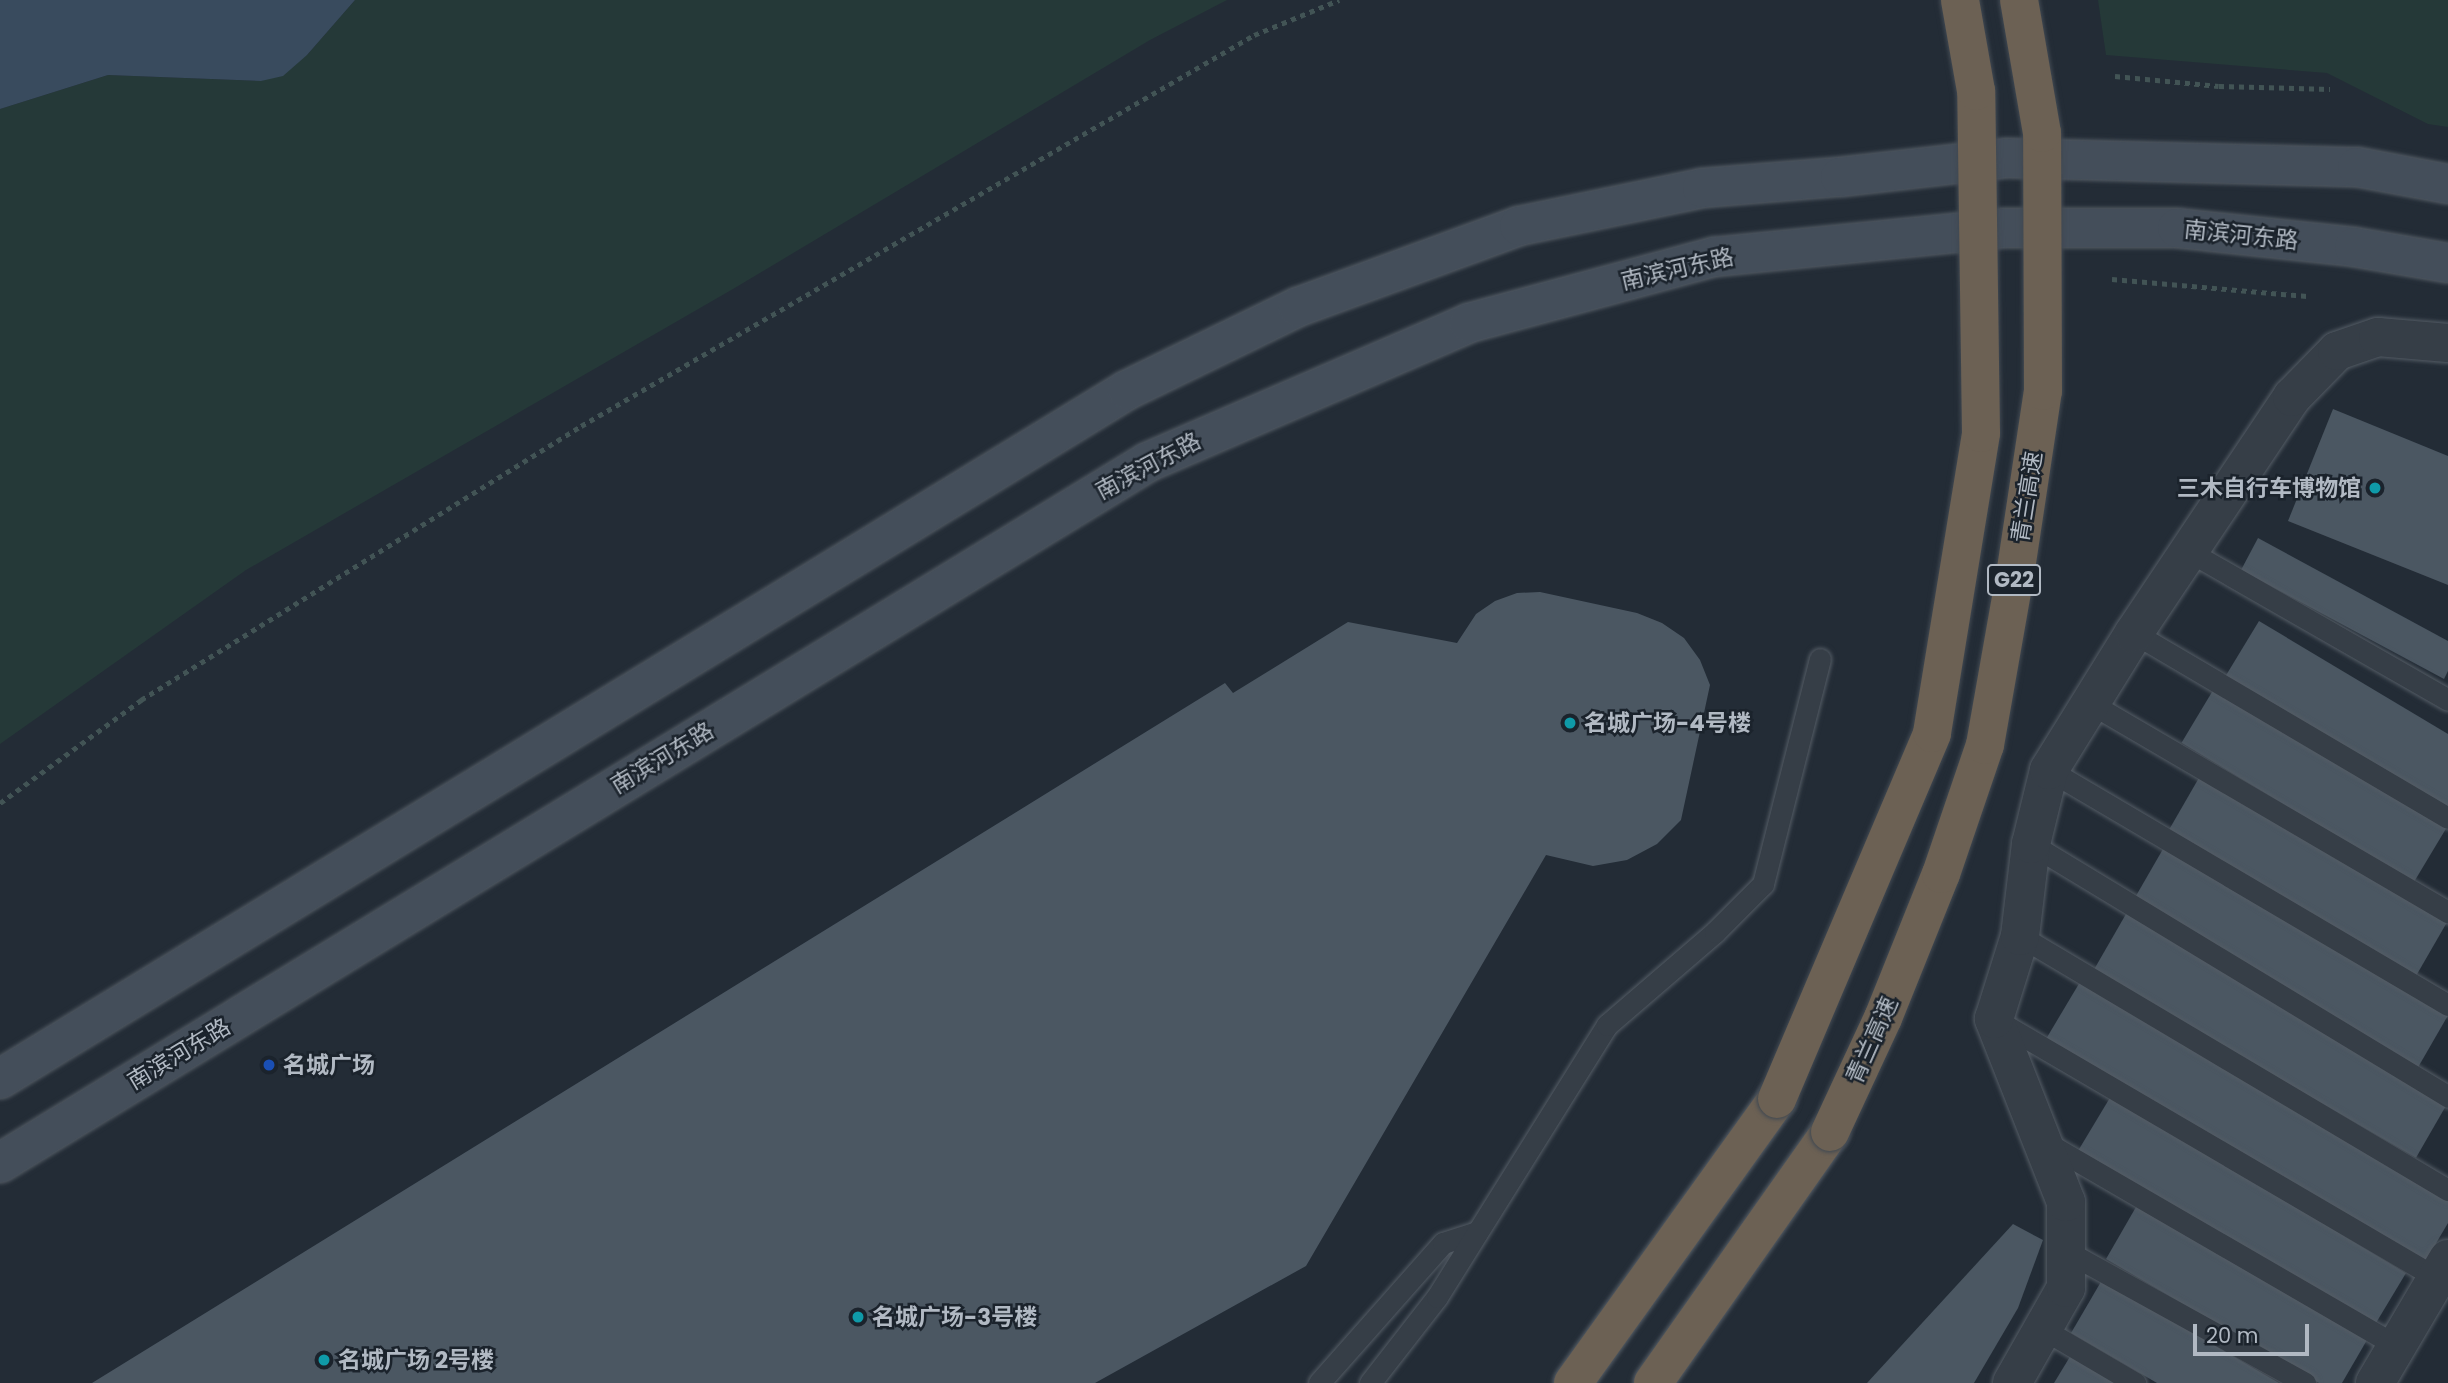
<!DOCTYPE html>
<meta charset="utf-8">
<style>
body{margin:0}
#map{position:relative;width:2448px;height:1383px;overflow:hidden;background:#232c36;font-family:Poppins,"Noto Sans SC",sans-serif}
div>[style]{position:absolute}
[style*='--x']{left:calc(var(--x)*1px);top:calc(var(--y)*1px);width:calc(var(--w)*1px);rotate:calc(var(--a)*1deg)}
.green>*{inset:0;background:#253938}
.water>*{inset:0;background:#394b5e}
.building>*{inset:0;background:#4b5762;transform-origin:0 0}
.path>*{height:4.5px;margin-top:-2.25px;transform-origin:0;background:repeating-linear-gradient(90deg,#425455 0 5px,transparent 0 10px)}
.roads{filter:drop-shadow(0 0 2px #545c65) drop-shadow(0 0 2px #545c65)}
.lane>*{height:21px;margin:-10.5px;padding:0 10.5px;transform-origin:10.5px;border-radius:10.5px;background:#363e47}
.street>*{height:38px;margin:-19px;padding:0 19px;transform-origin:19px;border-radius:19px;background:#363e47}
.secondary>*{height:38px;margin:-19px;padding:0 19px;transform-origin:19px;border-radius:19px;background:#444e5a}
.highway>*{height:38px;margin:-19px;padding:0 19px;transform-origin:19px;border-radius:19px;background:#6c6154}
.bridges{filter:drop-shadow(0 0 2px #414952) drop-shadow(0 0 2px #414952)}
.highway-bridge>*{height:38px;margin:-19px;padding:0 19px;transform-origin:19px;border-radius:19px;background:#6c6154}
.dots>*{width:19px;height:19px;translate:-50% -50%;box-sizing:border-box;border:4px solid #1b232c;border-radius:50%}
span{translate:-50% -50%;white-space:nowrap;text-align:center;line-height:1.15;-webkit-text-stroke:5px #1b232c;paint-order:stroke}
.shield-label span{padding:2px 5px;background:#1b232c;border:2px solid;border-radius:5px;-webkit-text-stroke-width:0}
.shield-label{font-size:21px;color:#b1b9c3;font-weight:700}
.street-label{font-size:23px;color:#b1b9c3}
.poi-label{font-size:23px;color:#b1b9c3;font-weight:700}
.right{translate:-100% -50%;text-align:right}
.left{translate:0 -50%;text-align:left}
.scale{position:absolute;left:2193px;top:1324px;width:116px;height:32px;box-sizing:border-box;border:4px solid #b1b9c3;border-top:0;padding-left:9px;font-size:21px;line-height:24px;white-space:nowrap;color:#b1b9c3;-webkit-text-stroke:5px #1b232c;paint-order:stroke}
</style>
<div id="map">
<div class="green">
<i style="clip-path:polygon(355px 0,1227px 0,1150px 40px,733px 289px,246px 570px,0 744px,0 109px,108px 75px,261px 81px,307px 55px)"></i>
<i style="clip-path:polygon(2098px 0,2448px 0,2448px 127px,2428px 124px,2327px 73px,2106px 55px)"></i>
</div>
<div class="water">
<i style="clip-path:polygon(0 0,355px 0,307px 55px,283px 76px,261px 81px,108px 75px,0 109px)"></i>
</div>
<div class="building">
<i style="clip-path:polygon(2333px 409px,2448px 456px,2448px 585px,2288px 521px)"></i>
<i style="clip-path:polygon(2258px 538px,2448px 641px,2448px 671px,2444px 679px,2241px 570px)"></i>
<i style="clip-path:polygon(1540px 592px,1637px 613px,1662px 623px,1684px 638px,1700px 660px,1710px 685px,1681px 820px,1657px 844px,1627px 860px,1593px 866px,1546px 855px,1306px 1266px,1095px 1383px,92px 1383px,1225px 683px,1233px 693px,1348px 622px,1457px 643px,1476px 614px,1495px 601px,1517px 593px)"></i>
<i style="clip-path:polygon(2259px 621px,2448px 734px,2448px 809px,2225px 677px)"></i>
<i style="left:2215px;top:687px;width:271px;height:65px;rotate:31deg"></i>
<i style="left:2200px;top:776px;width:287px;height:66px;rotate:30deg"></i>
<i style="left:2163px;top:849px;width:330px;height:66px;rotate:30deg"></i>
<i style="left:2126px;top:914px;width:373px;height:66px;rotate:30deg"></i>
<i style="clip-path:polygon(2080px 982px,2448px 1198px,2448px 1223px,2425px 1262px,2046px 1039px)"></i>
<i style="left:2111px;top:1096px;width:344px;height:63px;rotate:31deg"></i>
<i style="clip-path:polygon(2136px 1207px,2367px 1340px,2342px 1383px,2319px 1383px,2106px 1259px)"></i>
<i style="clip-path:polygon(2013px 1224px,2043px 1240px,2018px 1308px,1974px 1383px,1867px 1383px)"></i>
<i style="clip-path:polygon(2102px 1280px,2279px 1383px,2157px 1383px,2071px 1333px)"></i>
<i style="clip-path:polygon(2071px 1355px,2120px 1383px,2054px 1383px)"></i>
</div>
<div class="path">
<i style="--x:2115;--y:76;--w:104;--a:5.5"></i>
<i style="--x:2219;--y:86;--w:111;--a:1.5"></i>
<i style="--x:2112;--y:279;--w:196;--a:5"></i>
<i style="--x:0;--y:803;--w:175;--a:-36.1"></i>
<i style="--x:141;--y:700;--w:518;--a:-31.91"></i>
<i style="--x:581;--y:426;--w:778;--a:-30.16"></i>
<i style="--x:1254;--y:35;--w:92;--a:-22.4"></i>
</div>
<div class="roads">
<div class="lane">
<i style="--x:2190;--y:552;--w:297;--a:29.8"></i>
<i style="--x:2134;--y:633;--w:364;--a:30.5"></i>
<i style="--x:2090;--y:703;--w:415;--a:30.3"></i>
<i style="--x:2049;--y:770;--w:463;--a:30.5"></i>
<i style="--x:2031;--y:844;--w:488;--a:31.2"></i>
<i style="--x:2020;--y:936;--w:498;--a:30.7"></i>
<i style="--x:1996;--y:1020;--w:511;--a:30.33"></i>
<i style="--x:2045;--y:1142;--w:407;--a:30.1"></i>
<i style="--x:2066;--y:1251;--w:273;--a:28.9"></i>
<i style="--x:2043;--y:1329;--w:107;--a:30.4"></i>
<i style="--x:1319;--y:1383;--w:187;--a:-48.5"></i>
<i style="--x:1443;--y:1243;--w:36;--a:-18"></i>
<i style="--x:1370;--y:1383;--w:109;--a:-52.1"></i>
<i style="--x:1437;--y:1297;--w:321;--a:-58"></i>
<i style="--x:1607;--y:1025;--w:143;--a:-40.7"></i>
<i style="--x:1715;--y:932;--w:68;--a:-45"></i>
<i style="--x:1763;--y:884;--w:232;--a:-75.8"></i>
</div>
<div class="street">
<i style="--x:2012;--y:1383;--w:109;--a:-60.4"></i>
<i style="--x:2066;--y:1288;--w:86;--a:-90"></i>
<i style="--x:2066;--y:1202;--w:197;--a:-111.5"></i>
<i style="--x:1994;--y:1019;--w:87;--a:-72.6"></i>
<i style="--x:2020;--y:936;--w:93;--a:-83.2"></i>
<i style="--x:2031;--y:844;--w:76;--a:-76.3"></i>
<i style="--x:2049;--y:770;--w:161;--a:-58.2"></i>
<i style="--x:2134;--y:633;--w:284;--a:-56.2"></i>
<i style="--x:2292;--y:397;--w:64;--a:-45.6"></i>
<i style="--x:2337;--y:351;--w:43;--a:-18.9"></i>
<i style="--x:2378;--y:337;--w:70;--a:4.9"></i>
<i style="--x:2375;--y:1383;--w:144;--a:-59.5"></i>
</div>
<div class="secondary">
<i style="--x:0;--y:1079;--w:1321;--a:-31.44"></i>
<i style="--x:1127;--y:390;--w:190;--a:-25.9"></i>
<i style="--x:1298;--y:307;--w:235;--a:-20.1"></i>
<i style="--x:1519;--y:226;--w:187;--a:-11.7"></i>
<i style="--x:1702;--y:188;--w:138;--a:-4.6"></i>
<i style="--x:1840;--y:177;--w:167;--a:-6.5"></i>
<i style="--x:2006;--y:158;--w:351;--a:1.5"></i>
<i style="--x:2357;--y:167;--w:93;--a:10.6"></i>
<i style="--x:0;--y:1163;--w:1345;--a:-31.41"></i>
<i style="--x:1148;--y:462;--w:350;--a:-23.4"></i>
<i style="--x:1469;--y:323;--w:254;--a:-15.1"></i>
<i style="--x:1714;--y:257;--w:291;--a:-5.7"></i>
<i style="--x:2004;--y:228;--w:173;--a:0"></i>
<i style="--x:2177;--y:228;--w:178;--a:6.1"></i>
<i style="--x:2354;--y:247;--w:95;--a:9.7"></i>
</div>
<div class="highway">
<i style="--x:1573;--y:1383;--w:350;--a:-54.3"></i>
<i style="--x:1653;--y:1383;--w:307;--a:-54.8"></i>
</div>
</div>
<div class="bridges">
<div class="highway-bridge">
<i style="--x:1777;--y:1099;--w:397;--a:-67"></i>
<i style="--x:1932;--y:733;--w:304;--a:-80.7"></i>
<i style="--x:1981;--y:433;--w:342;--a:-90.8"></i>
<i style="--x:1976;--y:91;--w:92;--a:-100"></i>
<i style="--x:1830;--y:1132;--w:126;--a:-65.1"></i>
<i style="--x:1883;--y:1018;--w:155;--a:-68.1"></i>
<i style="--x:1941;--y:874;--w:136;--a:-71.2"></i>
<i style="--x:1985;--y:745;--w:179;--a:-80"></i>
<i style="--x:2016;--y:569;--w:180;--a:-81.4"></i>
<i style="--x:2043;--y:391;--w:258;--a:-90.2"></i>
<i style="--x:2042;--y:133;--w:135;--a:-99.8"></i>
</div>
</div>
<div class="dots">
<i style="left:2375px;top:488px;background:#0f9aa8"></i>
<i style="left:1570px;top:723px;background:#0f9aa8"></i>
<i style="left:269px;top:1065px;background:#1a4fb4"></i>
<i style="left:858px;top:1317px;background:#0f9aa8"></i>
<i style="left:324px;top:1360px;background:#0f9aa8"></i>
</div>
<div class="shield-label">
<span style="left:2014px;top:580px">G22</span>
</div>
<div class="street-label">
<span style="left:2241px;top:235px;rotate:6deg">南滨河东路</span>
<span style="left:1677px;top:269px;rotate:-13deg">南滨河东路</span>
<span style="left:1148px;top:466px;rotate:-28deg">南滨河东路</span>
<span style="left:2027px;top:497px;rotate:-81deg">青兰高速</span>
<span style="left:662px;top:758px;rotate:-31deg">南滨河东路</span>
<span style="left:1872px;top:1040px;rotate:-66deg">青兰高速</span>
<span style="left:179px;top:1054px;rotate:-31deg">南滨河东路</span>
</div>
<div class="poi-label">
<span class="right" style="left:2361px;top:488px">三木自行车博物馆</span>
<span class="left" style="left:1584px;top:723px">名城广场-4号楼</span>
<span class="left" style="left:283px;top:1065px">名城广场</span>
<span class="left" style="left:872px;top:1317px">名城广场-3号楼</span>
<span class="left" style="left:338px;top:1360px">名城广场 2号楼</span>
</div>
<div class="scale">20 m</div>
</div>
